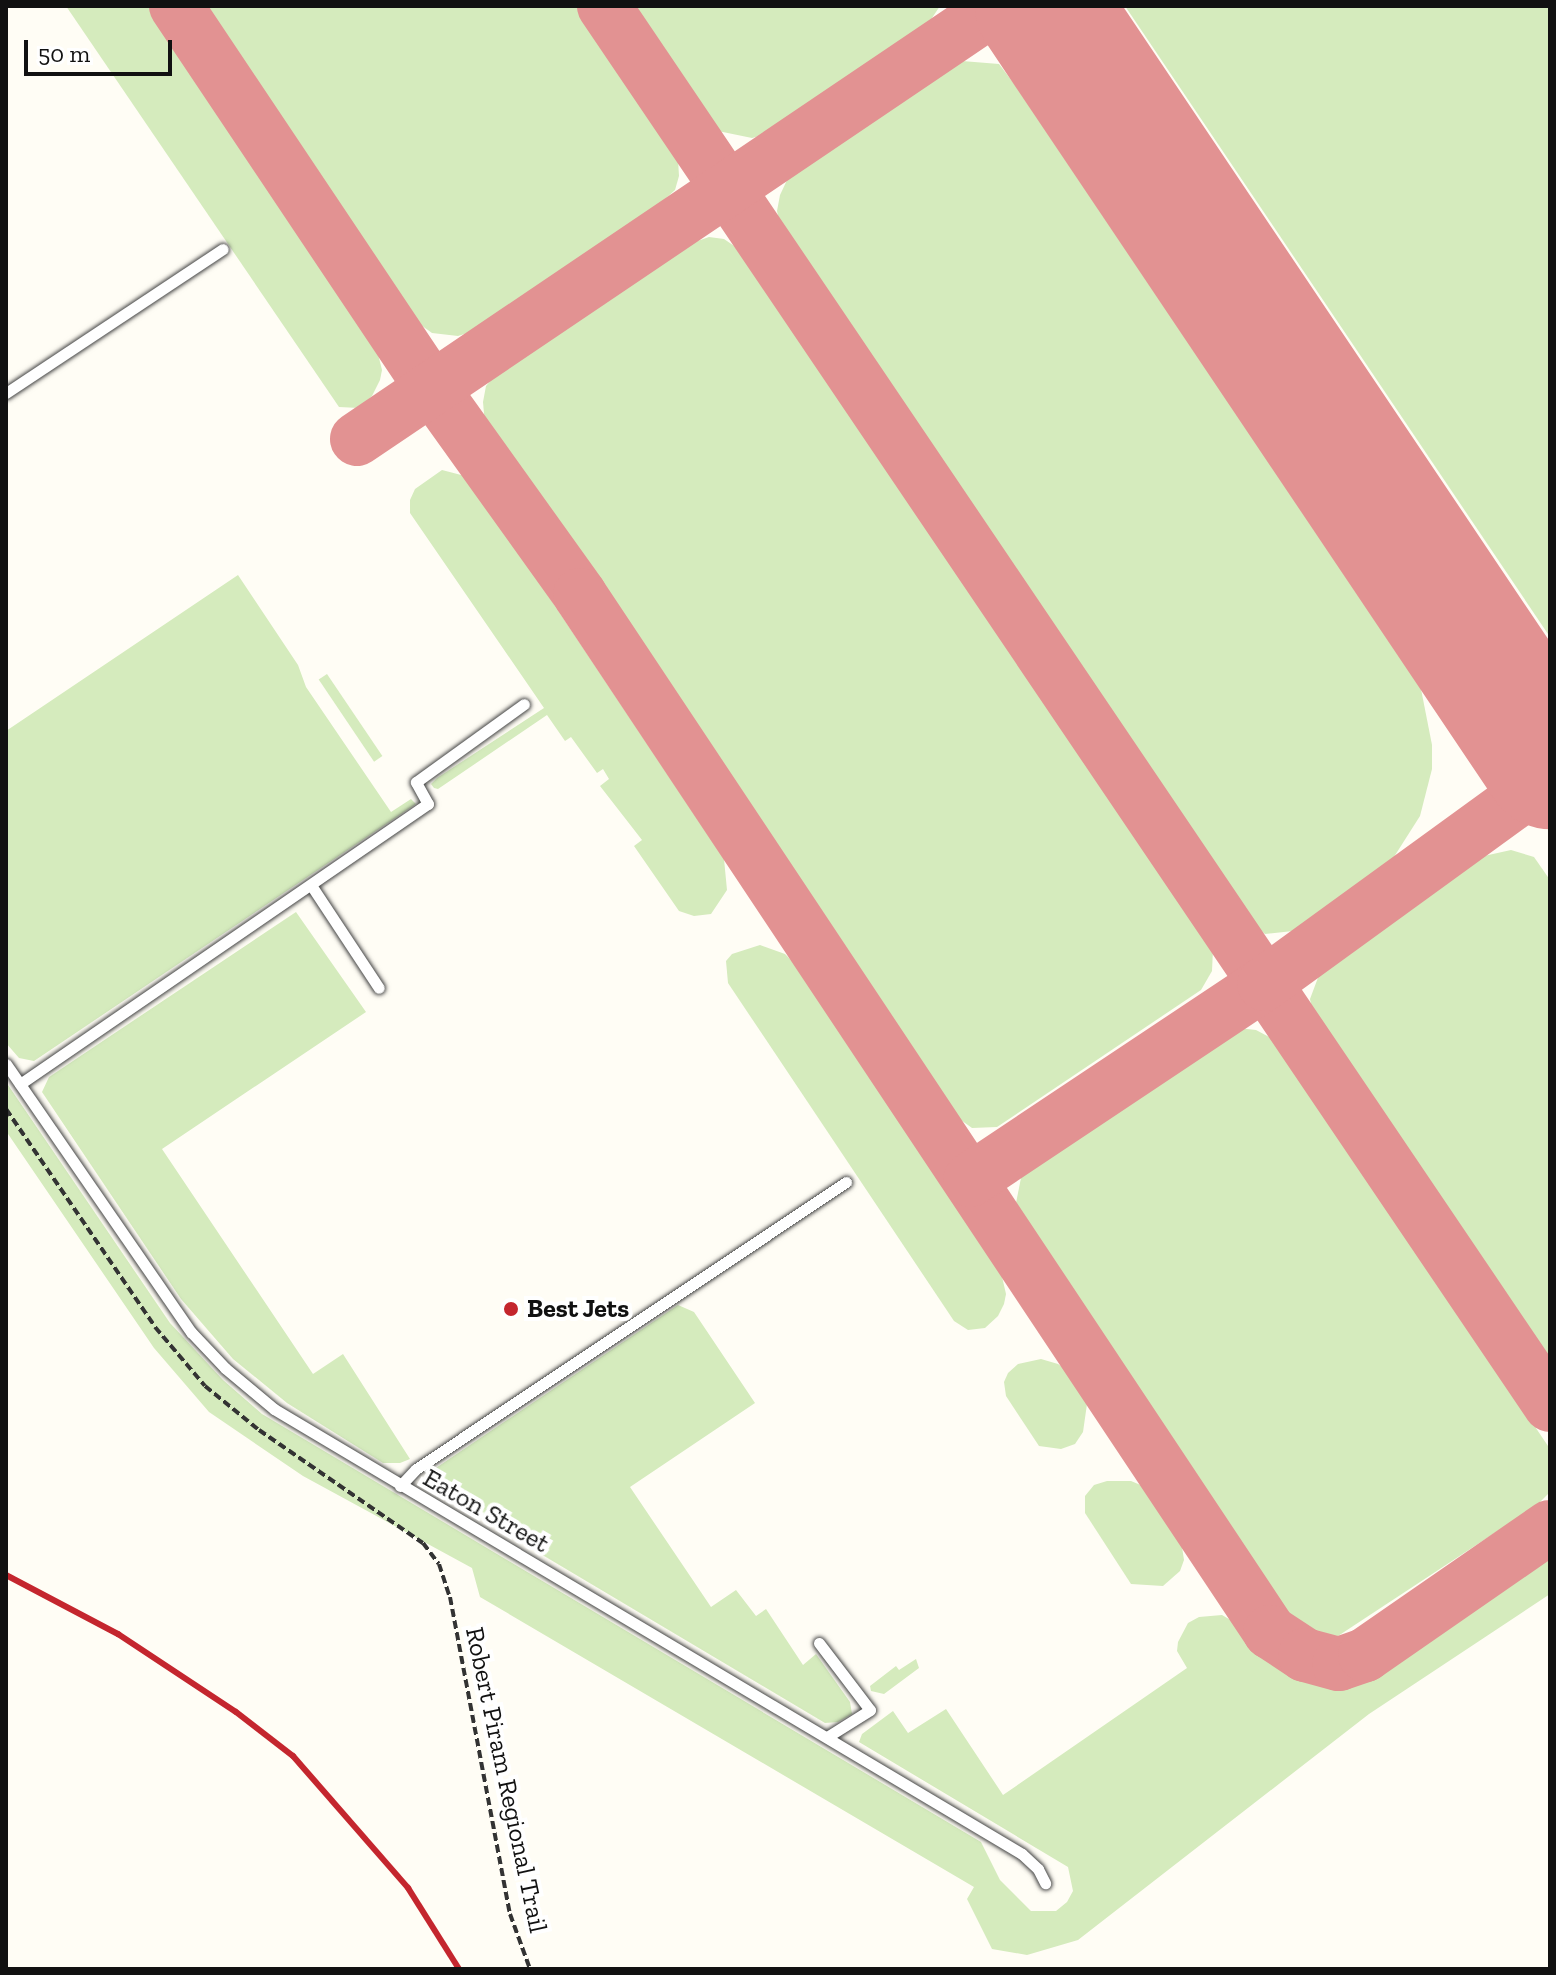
<!DOCTYPE html>
<style>
body{margin:0}
#map{position:relative;width:1556px;height:1975px;overflow:hidden;background:#fffdf5;font-family:"Zilla Slab",serif}
div>[style]{position:absolute}
[style*='--x']{left:calc(var(--x)*1px);top:calc(var(--y)*1px);width:calc(var(--w)*1px);rotate:calc(var(--a)*1deg)}
.green>*{inset:0;background:#d5ebbd;transform-origin:0 0}
.taxiway>*{height:54px;margin:-27px;padding:0 27px;transform-origin:27px;border-radius:27px;background:#e29292}
.runway>*{height:134px;margin:-67px;padding:0 67px;transform-origin:67px;border-radius:67px;background:#e29292}
.path>*{height:4px;margin-top:-2px;transform-origin:0;background:repeating-linear-gradient(90deg,#333 0 8px,transparent 0 12px)}
.roads{filter:drop-shadow(0 0 2px #444) drop-shadow(0 0 2px #444)}
.service>*{height:11px;margin:-5.5px;padding:0 5.5px;transform-origin:5.5px;border-radius:5.5px;background:#fff}
.rail>*{height:6px;margin:-3px;padding:0 3px;transform-origin:3px;border-radius:3px;background:#c4262e}
.dots>*{width:22px;height:22px;translate:-50% -50%;box-sizing:border-box;border:4px solid #fff;border-radius:50%}
span{translate:-50% -50%;white-space:nowrap;text-align:center;line-height:1.15;-webkit-text-stroke:8px #fff;paint-order:stroke}
.poi-label{font-size:26px;color:#111;font-weight:700}
.left{translate:0 -50%;text-align:left}
.street-label{font-size:26px;color:#111}
.frame{position:absolute;inset:0;border:8px solid #111;pointer-events:none}
.scale{position:absolute;left:24px;top:40px;width:148px;height:36px;box-sizing:border-box;border:4px solid #111;border-top:0;padding-left:10px;font-size:24px;line-height:28px;white-space:nowrap;color:#111;-webkit-text-stroke:6px #fff;paint-order:stroke}
</style>
<div id="map">
<div class="green">
<i style="clip-path:polygon(66px 6px,151px 6px,375px 342px,382px 370px,380px 380px,372px 396px,359px 408px,339px 407px)"></i>
<i style="clip-path:polygon(204px 6px,580px 6px,671px 141px,678px 159px,679px 176px,675px 190px,652px 211px,474px 331px,458px 336px,432px 333px,414px 320px)"></i>
<i style="clip-path:polygon(634px 6px,940px 6px,926px 27px,770px 133px,752px 138px,718px 131px)"></i>
<i style="clip-path:polygon(1125px 6px,1550px 6px,1550px 637px)"></i>
<i style="clip-path:polygon(962px 61px,999px 64px,1015px 85px,1421px 689px,1432px 745px,1432px 769px,1420px 816px,1392px 860px,1365px 883px,1293px 931px,1265px 934px,1251px 922px,779px 220px,777px 211px,780px 195px,788px 178px,802px 164px)"></i>
<i style="clip-path:polygon(709px 237px,724px 239px,746px 254px,1213px 949px,1212px 971px,1201px 990px,997px 1127px,972px 1128px,954px 1115px,485px 425px,483px 402px,486px 386px,497px 373px,683px 246px)"></i>
<i style="clip-path:polygon(442px 470px,465px 476px,475px 486px,724px 859px,727px 890px,711px 914px,694px 916px,679px 911px,634px 846px,642px 840px,600px 786px,609px 779px,603px 769px,597px 773px,571px 737px,565px 741px,547px 715px,438px 789px,434px 788px,431px 784px,437px 778px,544px 708px,410px 513px,410px 500px,415px 489px)"></i>
<i style="clip-path:polygon(238px 575px,298px 665px,306px 687px,391px 812px,411px 799px,416px 804px,34px 1061px,19px 1058px,6px 1043px,6px 731px)"></i>
<i style="left:327px;top:674px;width:99px;height:10px;rotate:56deg"></i>
<i style="clip-path:polygon(1511px 850px,1534px 857px,1550px 880px,1550px 1363px,1312px 1009px,1310px 999px,1322px 967px,1484px 856px)"></i>
<i style="clip-path:polygon(296px 912px,366px 1012px,162px 1149px,313px 1374px,343px 1354px,410px 1459px,400px 1463px,383px 1463px,287px 1403px,233px 1359px,181px 1299px,42px 1092px,49px 1077px)"></i>
<i style="clip-path:polygon(760px 945px,785px 954px,793px 962px,1000px 1268px,1006px 1294px,1004px 1304px,998px 1316px,985px 1328px,968px 1330px,954px 1321px,728px 983px,726px 961px,732px 954px)"></i>
<i style="clip-path:polygon(1238px 1028px,1256px 1030px,1273px 1039px,1283px 1050px,1550px 1449px,1550px 1492px,1537px 1505px,1338px 1636px,1311px 1635px,1291px 1621px,1019px 1215px,1016px 1203px,1022px 1173px,1030px 1163px,1224px 1032px)"></i>
<i style="clip-path:polygon(6px 1082px,170px 1323px,223px 1380px,262px 1414px,981px 1842px,1000px 1880px,1031px 1911px,1056px 1911px,1067px 1902px,1073px 1891px,1068px 1867px,859px 1742px,862px 1734px,893px 1711px,908px 1733px,946px 1709px,1003px 1795px,1187px 1668px,1177px 1651px,1178px 1642px,1188px 1623px,1199px 1617px,1222px 1615px,1234px 1622px,1275px 1665px,1307px 1680px,1330px 1683px,1366px 1674px,1386px 1662px,1550px 1552px,1550px 1594px,1369px 1714px,1078px 1940px,1027px 1955px,992px 1949px,967px 1899px,974px 1887px,480px 1597px,472px 1568px,303px 1476px,209px 1412px,154px 1348px,6px 1131px)"></i>
<i style="clip-path:polygon(678px 1305px,694px 1312px,755px 1403px,630px 1487px,711px 1607px,736px 1590px,756px 1616px,766px 1609px,803px 1665px,816px 1654px,850px 1702px,852px 1714px,838px 1722px,825px 1723px,423px 1484px,427px 1474px)"></i>
<i style="clip-path:polygon(1041px 1359px,1058px 1364px,1072px 1374px,1087px 1404px,1083px 1432px,1075px 1444px,1061px 1449px,1039px 1446px,1006px 1396px,1004px 1382px,1008px 1373px,1018px 1364px)"></i>
<i style="clip-path:polygon(1107px 1481px,1131px 1481px,1150px 1489px,1180px 1534px,1184px 1560px,1180px 1571px,1163px 1586px,1131px 1584px,1085px 1513px,1085px 1496px,1094px 1485px)"></i>
<i style="clip-path:polygon(916px 1659px,919px 1668px,884px 1694px,871px 1691px,870px 1686px,896px 1666px,899px 1670px)"></i>
</div>
<div class="taxiway">
<i style="--x:176;--y:6;--w:460;--a:56.2"></i>
<i style="--x:432;--y:388;--w:254;--a:54.4"></i>
<i style="--x:580;--y:595;--w:1246;--a:56.36"></i>
<i style="--x:1270;--y:1632;--w:42;--a:33.3"></i>
<i style="--x:1305;--y:1655;--w:35;--a:15"></i>
<i style="--x:1339;--y:1664;--w:28;--a:-19"></i>
<i style="--x:1365;--y:1655;--w:225;--a:-34.7"></i>
<i style="--x:604;--y:6;--w:1689;--a:55.93"></i>
<i style="--x:357;--y:439;--w:774;--a:-34.04"></i>
<i style="--x:970;--y:1180;--w:353;--a:-33.7"></i>
<i style="--x:1264;--y:984;--w:354;--a:-36"></i>
</div>
<div class="runway">
<i style="--x:1042;--y:6;--w:911;--a:56.1"></i>
</div>
<div class="path">
<i style="--x:6;--y:1109;--w:264;--a:55.6"></i>
<i style="--x:155;--y:1327;--w:77;--a:49.7"></i>
<i style="--x:205;--y:1386;--w:70;--a:39.2"></i>
<i style="--x:259;--y:1430;--w:199;--a:34.6"></i>
<i style="--x:423;--y:1543;--w:26;--a:53"></i>
<i style="--x:439;--y:1564;--w:35;--a:72"></i>
<i style="--x:450;--y:1597;--w:323;--a:79.3"></i>
<i style="--x:510;--y:1914;--w:59;--a:70"></i>
</div>
<div class="roads">
<div class="service">
<i style="--x:6;--y:393;--w:260;--a:-33.6"></i>
<i style="--x:311;--y:885;--w:123;--a:56.6"></i>
<i style="--x:6;--y:1064;--w:326;--a:55.4"></i>
<i style="--x:191;--y:1332;--w:50;--a:46.6"></i>
<i style="--x:225;--y:1368;--w:64;--a:39.9"></i>
<i style="--x:274;--y:1409;--w:870;--a:30.75"></i>
<i style="--x:1022;--y:1854;--w:22;--a:43"></i>
<i style="--x:1038;--y:1869;--w:16;--a:63"></i>
<i style="--x:20;--y:1084;--w:495;--a:-34.5"></i>
<i style="--x:428;--y:804;--w:25;--a:-119"></i>
<i style="--x:416;--y:782;--w:133;--a:-35.8"></i>
<i style="--x:400;--y:1486;--w:23;--a:-47"></i>
<i style="--x:416;--y:1469;--w:517;--a:-33.72"></i>
<i style="--x:819;--y:1643;--w:84;--a:52.7"></i>
<i style="--x:870;--y:1710;--w:51;--a:147.9"></i>
</div>
</div>
<div class="rail">
<i style="--x:6;--y:1575;--w:127;--a:27.8"></i>
<i style="--x:118;--y:1634;--w:141;--a:33.5"></i>
<i style="--x:236;--y:1712;--w:72;--a:37.7"></i>
<i style="--x:293;--y:1756;--w:175;--a:48.9"></i>
<i style="--x:408;--y:1888;--w:96;--a:57.8"></i>
</div>
<div class="dots">
<i style="left:511px;top:1309px;background:#c4262e"></i>
</div>
<div class="poi-label">
<span class="left" style="left:527px;top:1309px">Best Jets</span>
</div>
<div class="street-label">
<span style="left:486px;top:1511px;rotate:30deg">Eaton Street</span>
<span style="left:506px;top:1780px;rotate:78deg">Robert Piram Regional Trail</span>
</div>
<div class="frame"></div>
<div class="scale">50 m</div>
</div>
